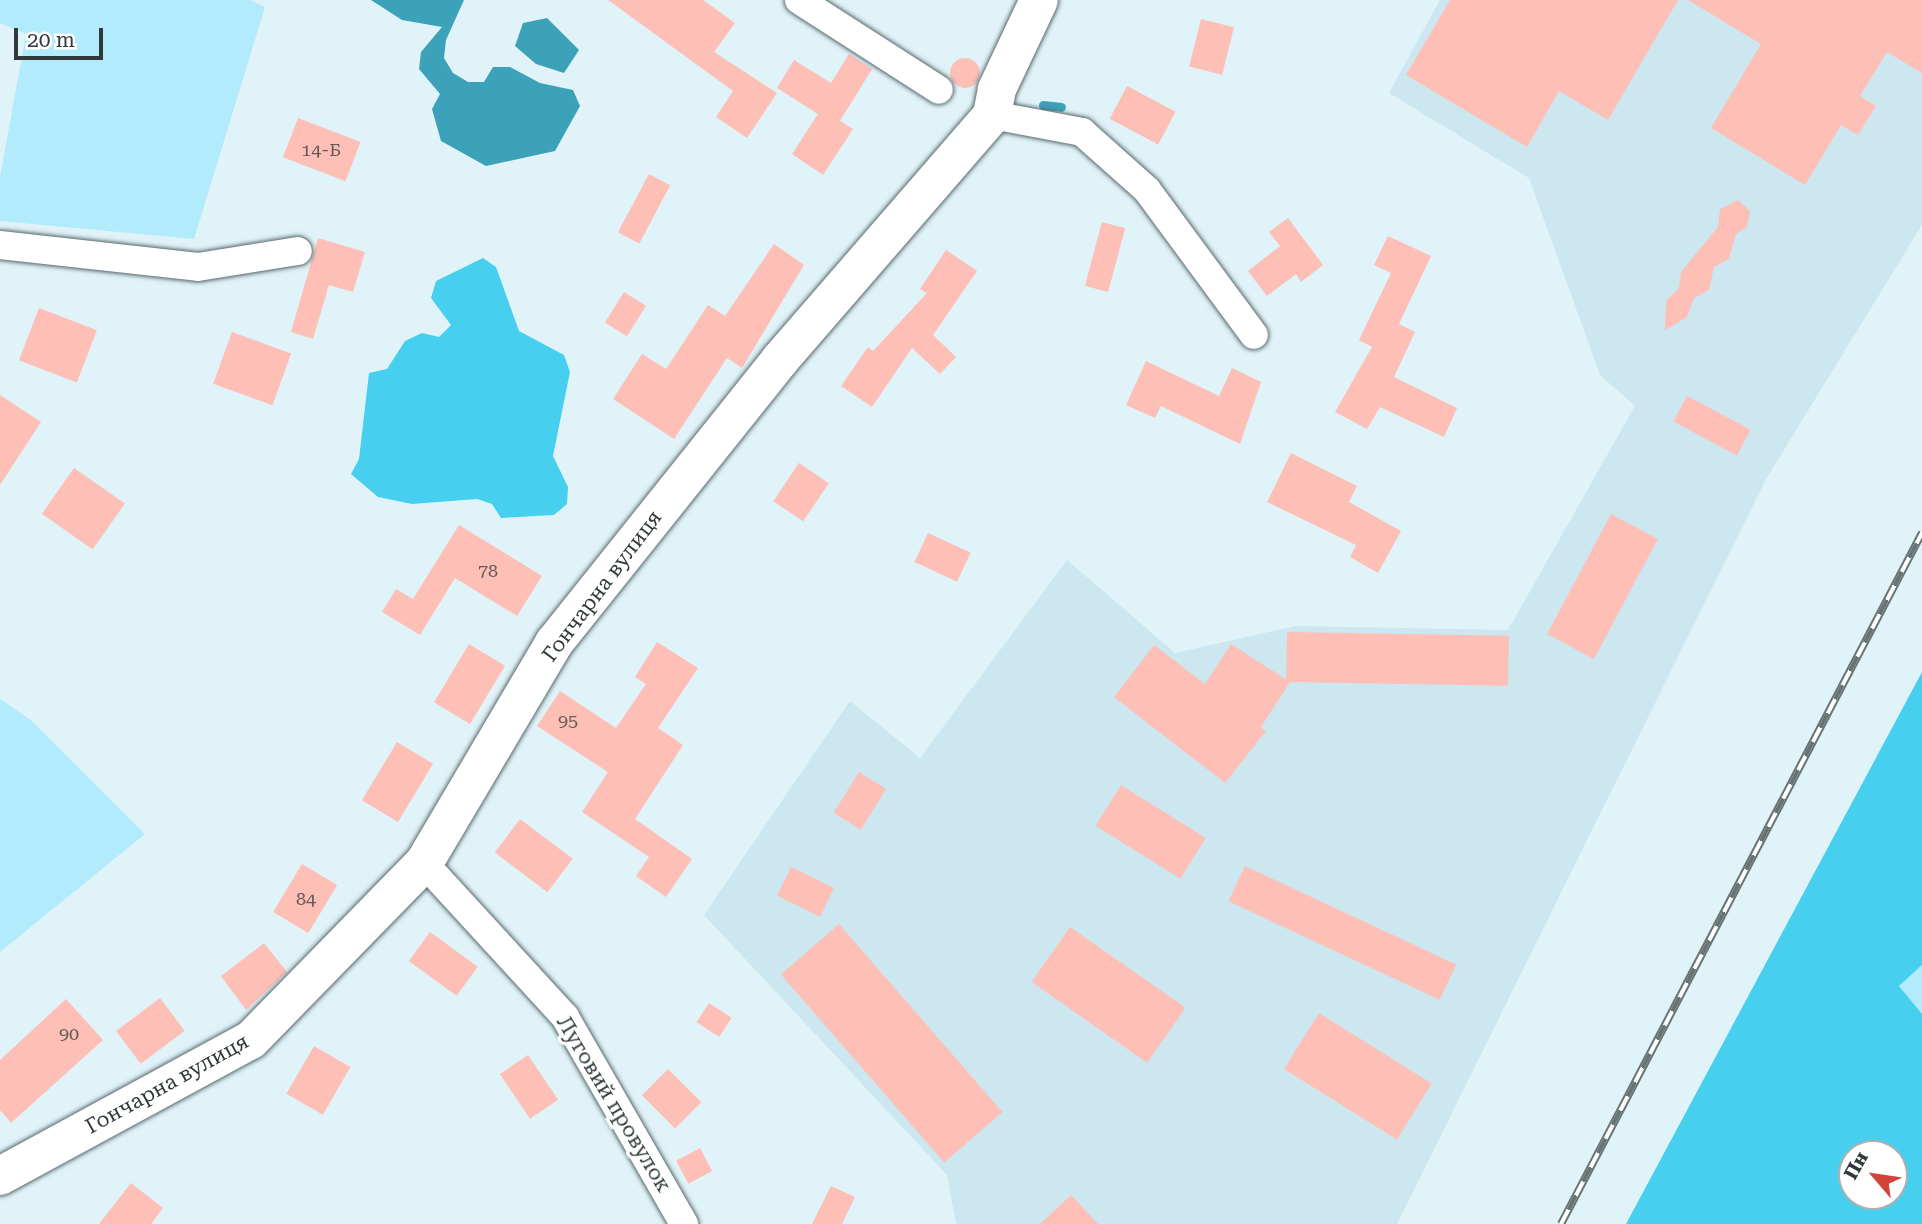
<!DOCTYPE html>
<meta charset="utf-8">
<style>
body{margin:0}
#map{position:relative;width:1922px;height:1224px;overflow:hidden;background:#e0f3f8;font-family:"Roboto Serif",serif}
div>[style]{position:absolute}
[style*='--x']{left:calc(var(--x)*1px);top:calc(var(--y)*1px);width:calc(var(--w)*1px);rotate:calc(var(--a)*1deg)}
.built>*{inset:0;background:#cce7ef}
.green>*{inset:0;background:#b2ebfb}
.forest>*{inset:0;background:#46cfee}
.water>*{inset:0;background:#3ca2ba}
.stream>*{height:9px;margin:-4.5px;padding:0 4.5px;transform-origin:4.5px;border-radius:4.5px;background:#3ca2ba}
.building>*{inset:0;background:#fdbfb6;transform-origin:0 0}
.round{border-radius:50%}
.roads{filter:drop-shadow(0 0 2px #58696e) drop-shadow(0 0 2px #58696e)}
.street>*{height:28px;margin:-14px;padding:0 14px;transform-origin:14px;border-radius:14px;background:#fff}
.secondary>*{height:38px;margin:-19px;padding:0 19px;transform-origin:19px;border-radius:19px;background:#fff}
.rail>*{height:8px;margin-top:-4px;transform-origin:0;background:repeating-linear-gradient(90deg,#fff 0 16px,#687376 0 32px);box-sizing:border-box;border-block:2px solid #687376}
span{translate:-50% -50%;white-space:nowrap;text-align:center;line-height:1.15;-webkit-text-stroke:7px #fff;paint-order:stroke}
.number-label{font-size:18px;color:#645a5a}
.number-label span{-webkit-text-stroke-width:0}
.street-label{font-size:21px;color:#31393b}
.north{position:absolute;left:1838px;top:1140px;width:70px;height:70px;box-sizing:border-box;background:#fff;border:2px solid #adb0b1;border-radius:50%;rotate:299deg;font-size:19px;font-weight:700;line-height:28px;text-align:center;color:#31393b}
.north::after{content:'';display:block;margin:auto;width:24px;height:32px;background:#d2443a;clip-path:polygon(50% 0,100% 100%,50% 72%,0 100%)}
.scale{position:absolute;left:14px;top:28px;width:89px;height:32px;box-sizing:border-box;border:4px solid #31393b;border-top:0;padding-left:9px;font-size:21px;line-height:24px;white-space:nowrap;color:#31393b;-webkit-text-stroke:5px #fff;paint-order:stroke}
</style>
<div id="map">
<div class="built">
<i style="clip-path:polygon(1440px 0,1922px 0,1922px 225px,1766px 479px,1397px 1224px,956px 1224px,947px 1175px,704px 915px,850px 701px,920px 758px,1067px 560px,1175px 653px,1296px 626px,1508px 630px,1635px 406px,1600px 375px,1529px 178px,1389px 93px)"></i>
</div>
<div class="green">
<i style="clip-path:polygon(0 0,251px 0,265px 7px,194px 239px,0 221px,0 177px,26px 34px,0 23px)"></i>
<i style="clip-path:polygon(0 699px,32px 721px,145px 834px,0 952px)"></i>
<i style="clip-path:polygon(1922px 965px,1922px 1014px,1899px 986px)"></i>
</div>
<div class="forest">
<i style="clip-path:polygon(483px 258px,496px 267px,519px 331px,564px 355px,570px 372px,553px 456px,568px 487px,567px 504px,554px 515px,501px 518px,492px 504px,477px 499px,412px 504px,378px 497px,351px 474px,359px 459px,369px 373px,387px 369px,405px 341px,422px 333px,439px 337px,451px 325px,431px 298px,436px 281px)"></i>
<i style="clip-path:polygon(evenodd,1922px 672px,1922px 965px,1899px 986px,1922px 1014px,1922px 1224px,1626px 1224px,1922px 672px,1894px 1154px,1894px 1196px,1852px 1196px,1852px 1154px,1894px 1154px)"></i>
</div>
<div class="water">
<i style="clip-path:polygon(371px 0,464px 0,446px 40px,444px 58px,453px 73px,468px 82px,484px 82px,493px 67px,510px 67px,540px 83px,573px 90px,580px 106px,555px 151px,486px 166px,441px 141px,432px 109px,440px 94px,419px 69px,421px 52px,442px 27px,402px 20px)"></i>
<i style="clip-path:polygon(547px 18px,579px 50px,564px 73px,536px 64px,515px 46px,523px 23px)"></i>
</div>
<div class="stream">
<i style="--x:1043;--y:105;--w:18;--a:6"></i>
</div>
<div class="building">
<i style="clip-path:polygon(608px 0,703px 0,735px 23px,714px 52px,777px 93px,747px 138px,716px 117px,733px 91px)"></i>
<i style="clip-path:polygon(1450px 0,1678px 0,1608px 120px,1559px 91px,1527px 147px,1406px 75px)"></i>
<i style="clip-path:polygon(1688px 0,1922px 0,1922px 73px,1887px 52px,1860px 96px,1876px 106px,1858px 135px,1841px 125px,1805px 185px,1711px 128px,1761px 44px)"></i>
<i style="left:1201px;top:19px;width:34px;height:49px;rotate:14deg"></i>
<i style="clip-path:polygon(849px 54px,872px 69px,840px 121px,853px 129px,823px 175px,792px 154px,818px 114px,777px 88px,794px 60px,831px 83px)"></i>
<i class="round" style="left:950px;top:58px;width:30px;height:30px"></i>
<i style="left:1127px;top:86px;width:55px;height:37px;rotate:28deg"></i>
<i style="left:298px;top:118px;width:67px;height:42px;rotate:21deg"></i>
<i style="left:649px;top:174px;width:24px;height:66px;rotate:28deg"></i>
<i style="clip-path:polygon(1738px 200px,1750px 211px,1747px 227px,1736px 234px,1729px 259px,1714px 267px,1709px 290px,1694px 298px,1687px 317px,1665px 330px,1666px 301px,1679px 288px,1681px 272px,1718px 227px,1720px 209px)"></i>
<i style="clip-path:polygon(1288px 218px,1323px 265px,1301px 282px,1296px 274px,1267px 296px,1248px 271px,1280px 246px,1269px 232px)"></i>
<i style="left:1102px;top:222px;width:24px;height:66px;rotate:15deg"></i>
<i style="clip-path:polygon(1388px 236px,1431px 256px,1399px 324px,1415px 332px,1394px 377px,1457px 408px,1444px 437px,1380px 407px,1367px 429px,1335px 412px,1372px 347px,1359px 340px,1391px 273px,1374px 265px)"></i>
<i style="clip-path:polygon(318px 238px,365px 252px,353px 292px,329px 285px,313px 339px,291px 332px)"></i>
<i style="clip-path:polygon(774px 244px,804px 265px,742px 368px,727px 358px,674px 439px,613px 399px,642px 354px,666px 369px,708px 305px,725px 316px)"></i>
<i style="clip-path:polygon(946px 250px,977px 271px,933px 335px,956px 357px,940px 374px,912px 348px,872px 407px,841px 386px,868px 347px,873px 351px,927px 293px,920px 289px)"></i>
<i style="left:624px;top:292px;width:26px;height:36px;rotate:32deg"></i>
<i style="left:39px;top:308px;width:62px;height:56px;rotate:21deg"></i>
<i style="left:232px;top:332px;width:63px;height:55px;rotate:20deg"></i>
<i style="clip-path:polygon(1146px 361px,1219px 396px,1232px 368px,1261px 382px,1240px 444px,1161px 406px,1155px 418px,1126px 405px)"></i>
<i style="clip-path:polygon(0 395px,41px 422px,0 485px)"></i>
<i style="left:1687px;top:396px;width:72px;height:29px;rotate:28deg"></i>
<i style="clip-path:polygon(1291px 453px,1357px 486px,1349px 502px,1401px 531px,1378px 573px,1350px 557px,1356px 545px,1267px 502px)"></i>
<i style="left:799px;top:463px;width:36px;height:46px;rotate:34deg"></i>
<i style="left:74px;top:468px;width:62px;height:56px;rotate:35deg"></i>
<i style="left:1611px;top:514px;width:53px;height:136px;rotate:28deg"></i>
<i style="clip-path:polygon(459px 525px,542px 576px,517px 616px,455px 578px,420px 635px,382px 612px,396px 589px,413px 599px)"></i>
<i style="left:928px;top:533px;width:47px;height:32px;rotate:25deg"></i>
<i style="left:1287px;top:632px;width:222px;height:50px;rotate:1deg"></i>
<i style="clip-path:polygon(657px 642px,698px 668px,658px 728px,683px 745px,635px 819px,692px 859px,666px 897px,636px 876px,649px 857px,582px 812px,608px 772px,537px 726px,560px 691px,616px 728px,646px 684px,635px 677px)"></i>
<i style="left:469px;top:644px;width:42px;height:68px;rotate:31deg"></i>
<i style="clip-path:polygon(1231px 644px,1290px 682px,1261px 727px,1266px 731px,1225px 783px,1114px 697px,1154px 645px,1205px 684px)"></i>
<i style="left:397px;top:742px;width:42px;height:68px;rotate:31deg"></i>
<i style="left:859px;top:772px;width:32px;height:48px;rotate:32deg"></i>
<i style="left:1121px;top:785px;width:100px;height:48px;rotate:32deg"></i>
<i style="left:520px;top:819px;width:66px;height:42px;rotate:37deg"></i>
<i style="left:302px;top:864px;width:41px;height:56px;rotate:31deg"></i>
<i style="left:1245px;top:866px;width:233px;height:39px;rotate:25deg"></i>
<i style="left:791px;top:867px;width:48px;height:32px;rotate:26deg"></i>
<i style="left:839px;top:924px;width:249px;height:77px;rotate:49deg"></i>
<i style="left:1070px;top:927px;width:141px;height:67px;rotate:35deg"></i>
<i style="left:430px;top:932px;width:59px;height:36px;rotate:36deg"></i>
<i style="clip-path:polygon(264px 943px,287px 972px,246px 1010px,221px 976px)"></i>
<i style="left:160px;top:998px;width:41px;height:55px;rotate:53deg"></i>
<i style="clip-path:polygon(66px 999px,103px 1040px,11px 1123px,0 1110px,0 1060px)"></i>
<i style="left:709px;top:1003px;width:27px;height:23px;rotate:33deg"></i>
<i style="left:1319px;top:1013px;width:133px;height:66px;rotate:32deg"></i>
<i style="left:314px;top:1046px;width:42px;height:55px;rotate:30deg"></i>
<i style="left:528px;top:1055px;width:54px;height:34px;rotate:56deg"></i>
<i style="left:668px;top:1069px;width:47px;height:37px;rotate:45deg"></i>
<i style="left:700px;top:1148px;width:26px;height:27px;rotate:62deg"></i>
<i style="clip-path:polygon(131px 1183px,163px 1208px,151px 1224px,99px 1224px)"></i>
<i style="clip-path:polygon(831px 1186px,855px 1197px,842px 1224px,812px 1224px)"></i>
<i style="clip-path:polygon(1071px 1195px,1098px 1224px,1040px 1224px)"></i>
</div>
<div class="roads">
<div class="street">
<i style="--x:799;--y:0;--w:166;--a:32.7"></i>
<i style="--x:992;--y:115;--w:92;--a:10.7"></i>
<i style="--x:1082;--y:132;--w:87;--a:41.7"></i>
<i style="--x:1147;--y:190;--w:180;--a:53.6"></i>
<i style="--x:0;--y:245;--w:199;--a:6.3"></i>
<i style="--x:198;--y:267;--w:101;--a:-9.1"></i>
<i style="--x:424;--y:863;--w:209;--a:47.5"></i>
<i style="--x:565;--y:1017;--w:239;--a:60.1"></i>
</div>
<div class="secondary">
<i style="--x:0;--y:1176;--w:285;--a:-28.5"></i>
<i style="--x:251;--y:1040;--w:248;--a:-45.7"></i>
<i style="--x:424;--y:863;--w:256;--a:-59.4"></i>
<i style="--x:554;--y:643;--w:361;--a:-51.4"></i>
<i style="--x:779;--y:361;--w:325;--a:-49.1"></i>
<i style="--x:992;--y:115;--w:26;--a:-79"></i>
<i style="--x:997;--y:89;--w:98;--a:-64.7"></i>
</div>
</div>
<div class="rail">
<i style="--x:1561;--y:1224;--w:780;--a:-62.42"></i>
</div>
<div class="number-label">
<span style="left:321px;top:150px">14-Б</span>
<span style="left:488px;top:571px">78</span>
<span style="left:568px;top:721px">95</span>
<span style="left:306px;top:899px">84</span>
<span style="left:69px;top:1034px">90</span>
</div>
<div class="street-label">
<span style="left:602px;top:586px;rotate:-53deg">Гончарна вулиця</span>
<span style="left:167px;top:1084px;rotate:-29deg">Гончарна вулиця</span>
<span style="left:614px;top:1104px;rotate:59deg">Луговий провулок</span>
</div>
<div class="north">Пн</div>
<div class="scale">20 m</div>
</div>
